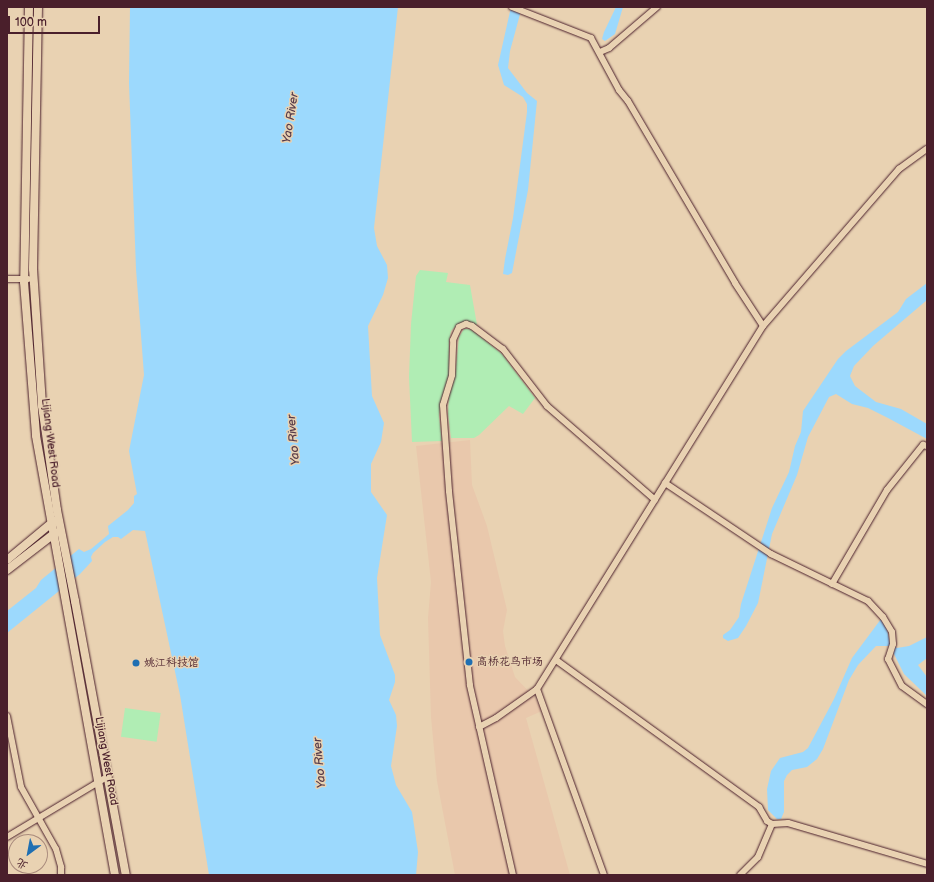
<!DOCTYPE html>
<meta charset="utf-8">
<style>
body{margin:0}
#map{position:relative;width:934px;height:882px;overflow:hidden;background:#e9d2b2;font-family:"Balsamiq Sans","LXGW WenKai TC",sans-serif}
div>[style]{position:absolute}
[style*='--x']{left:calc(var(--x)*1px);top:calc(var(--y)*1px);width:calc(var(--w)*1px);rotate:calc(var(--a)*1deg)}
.built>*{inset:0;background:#e9c8ac}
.green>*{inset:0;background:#b0edb4;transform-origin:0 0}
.water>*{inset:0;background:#9cd9fd}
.roads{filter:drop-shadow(0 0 1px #4a1f2b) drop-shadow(0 0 1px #4a1f2b)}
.minor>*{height:6px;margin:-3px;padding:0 3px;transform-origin:3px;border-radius:3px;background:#e9d2b2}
.major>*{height:8px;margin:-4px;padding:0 4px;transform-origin:4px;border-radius:4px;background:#e9d2b2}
.dots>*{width:11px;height:11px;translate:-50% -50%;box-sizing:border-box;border:2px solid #e9d2b2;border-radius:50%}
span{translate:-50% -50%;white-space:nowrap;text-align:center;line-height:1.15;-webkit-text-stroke:3px #e9d2b2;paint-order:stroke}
.street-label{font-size:11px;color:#4a1f2b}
.poi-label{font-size:11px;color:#4a1f2b}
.left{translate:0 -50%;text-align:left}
.water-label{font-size:12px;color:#563b4a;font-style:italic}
.frame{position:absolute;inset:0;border:8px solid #4a1f2b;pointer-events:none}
.north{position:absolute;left:8px;top:834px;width:40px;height:40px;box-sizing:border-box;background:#e9d2b2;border:1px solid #a98a7c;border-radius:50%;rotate:212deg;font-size:11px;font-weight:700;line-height:16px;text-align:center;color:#4a1f2b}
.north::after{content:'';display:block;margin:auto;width:14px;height:18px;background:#1f6fb2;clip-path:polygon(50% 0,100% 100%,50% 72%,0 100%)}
.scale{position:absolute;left:8px;top:16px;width:92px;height:18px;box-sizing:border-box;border:2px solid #4a1f2b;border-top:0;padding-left:5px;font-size:12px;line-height:14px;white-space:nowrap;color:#4a1f2b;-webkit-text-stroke:3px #e9d2b2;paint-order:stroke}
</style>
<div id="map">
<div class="built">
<i style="clip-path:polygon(470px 440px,472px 485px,487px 526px,507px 610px,503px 631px,505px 646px,515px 677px,535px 698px,542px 711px,526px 718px,570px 875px,455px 875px,437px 781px,431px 717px,428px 618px,431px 582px,416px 446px)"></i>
</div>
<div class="green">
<i style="clip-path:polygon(420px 270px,448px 273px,446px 282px,470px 285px,477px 325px,467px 321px,457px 325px,451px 331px,449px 342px,449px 375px,441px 401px,439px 416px,442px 441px,412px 442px,409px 377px,411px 324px,416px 276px)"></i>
<i style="clip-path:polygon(464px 329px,470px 329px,477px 334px,502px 354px,535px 398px,523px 414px,509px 406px,479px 435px,474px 438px,451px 438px,448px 414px,449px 395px,455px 376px,459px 337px)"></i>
<i style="left:125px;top:708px;width:36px;height:29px;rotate:8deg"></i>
</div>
<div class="water">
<i style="clip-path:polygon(130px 7px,398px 7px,374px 228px,377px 246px,387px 265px,388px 278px,383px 295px,368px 326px,372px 396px,384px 423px,381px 442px,371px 464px,371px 492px,387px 515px,377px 578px,380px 635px,395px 675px,395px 682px,389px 700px,396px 715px,397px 726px,391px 766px,396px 785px,412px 812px,418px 852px,416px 875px,209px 875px,180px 695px,145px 531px,133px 530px,121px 539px,118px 537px,113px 537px,105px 542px,93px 553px,91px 557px,92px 561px,80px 574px,7px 633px,7px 611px,36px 588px,41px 580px,79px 549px,84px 552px,91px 549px,109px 534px,108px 526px,128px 510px,134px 503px,134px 496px,137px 494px,129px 451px,144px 375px,136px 269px,129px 83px)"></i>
<i style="clip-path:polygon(511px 7px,522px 7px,510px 51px,508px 68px,527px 93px,537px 101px,528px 190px,512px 273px,508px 275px,503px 274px,505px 259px,513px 218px,527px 112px,527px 104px,523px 97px,504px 85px,498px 65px)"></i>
<i style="clip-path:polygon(616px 7px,623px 7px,615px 34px,605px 41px,602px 39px,604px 32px)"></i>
<i style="clip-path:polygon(927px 283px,927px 300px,873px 346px,854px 366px,850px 376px,855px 386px,876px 402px,901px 409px,927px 424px,927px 439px,888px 418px,868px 408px,852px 404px,836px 394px,829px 397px,808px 437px,797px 475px,772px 534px,758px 603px,746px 626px,738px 638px,728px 641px,723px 638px,723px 635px,730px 630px,739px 617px,741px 604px,772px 508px,789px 472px,795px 446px,801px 432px,803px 411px,838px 359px,846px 351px,898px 312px,906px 299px)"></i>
<i style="clip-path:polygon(881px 619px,887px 629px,890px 643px,897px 648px,909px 646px,927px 637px,927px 658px,918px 665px,927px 677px,927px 696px,904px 674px,890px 646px,876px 646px,858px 665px,849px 680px,823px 749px,817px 759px,807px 767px,792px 770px,787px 775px,784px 781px,784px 812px,781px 819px,777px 819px,768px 810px,767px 789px,771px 771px,780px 758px,803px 752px,808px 748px,834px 699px,852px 658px)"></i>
</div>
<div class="roads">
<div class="minor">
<i style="--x:512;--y:7;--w:85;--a:21.4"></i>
<i style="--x:591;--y:38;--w:59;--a:61.7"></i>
<i style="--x:619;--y:90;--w:14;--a:51"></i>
<i style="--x:628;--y:101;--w:211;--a:59.5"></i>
<i style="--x:735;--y:283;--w:51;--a:56.9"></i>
<i style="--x:600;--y:52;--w:10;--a:-24"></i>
<i style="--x:609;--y:48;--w:63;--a:-40.5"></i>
<i style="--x:7;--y:279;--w:21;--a:0"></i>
<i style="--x:665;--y:483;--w:128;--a:33.8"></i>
<i style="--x:771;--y:554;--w:108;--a:25.9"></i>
<i style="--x:868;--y:601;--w:22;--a:47"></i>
<i style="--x:883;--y:617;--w:17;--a:59"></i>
<i style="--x:892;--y:632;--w:12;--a:85"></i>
<i style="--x:893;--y:644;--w:16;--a:108"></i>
<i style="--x:888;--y:659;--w:30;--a:63"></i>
<i style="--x:902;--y:686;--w:31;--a:36"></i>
<i style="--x:832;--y:584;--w:109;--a:-59.7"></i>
<i style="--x:887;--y:490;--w:58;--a:-51.3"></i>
<i style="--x:923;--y:445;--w:4;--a:14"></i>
<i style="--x:556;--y:660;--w:251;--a:35.9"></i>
<i style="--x:759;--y:807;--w:16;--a:60"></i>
<i style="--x:767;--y:821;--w:6;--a:31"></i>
<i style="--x:772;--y:824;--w:16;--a:-4"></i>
<i style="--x:788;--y:823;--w:145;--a:16.4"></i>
<i style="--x:7;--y:716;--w:72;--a:78.8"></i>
<i style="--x:21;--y:787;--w:71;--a:60.6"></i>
<i style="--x:56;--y:849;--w:19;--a:74"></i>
<i style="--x:61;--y:867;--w:8;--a:90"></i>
<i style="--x:479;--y:727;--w:19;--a:-28"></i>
<i style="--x:496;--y:718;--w:50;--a:-35.3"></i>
<i style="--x:7;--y:837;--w:117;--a:-31"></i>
<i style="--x:513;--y:875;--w:195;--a:-102.8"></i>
<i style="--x:470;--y:685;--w:195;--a:-96.2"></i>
<i style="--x:449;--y:491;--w:86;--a:-94"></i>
<i style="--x:443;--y:405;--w:31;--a:-73"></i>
<i style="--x:452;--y:375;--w:35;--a:-88"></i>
<i style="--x:453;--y:340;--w:14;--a:-65"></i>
<i style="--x:459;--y:327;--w:8;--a:-23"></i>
<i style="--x:466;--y:324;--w:6;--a:18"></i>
<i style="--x:472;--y:326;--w:39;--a:37"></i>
<i style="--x:503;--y:349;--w:72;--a:52.3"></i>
<i style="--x:547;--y:406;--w:143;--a:41"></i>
<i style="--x:604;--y:875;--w:198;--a:-109.8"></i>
<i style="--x:537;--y:689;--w:428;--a:-58.1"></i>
<i style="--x:763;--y:326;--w:208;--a:-49.1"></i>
<i style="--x:899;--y:169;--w:34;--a:-36"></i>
<i style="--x:740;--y:875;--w:25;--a:-45"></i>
<i style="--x:758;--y:857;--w:36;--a:-67"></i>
</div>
<div class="major">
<i style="--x:29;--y:7;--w:275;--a:91"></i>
<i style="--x:24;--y:282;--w:154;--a:85.5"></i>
<i style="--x:36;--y:436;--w:446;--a:79.8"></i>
<i style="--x:38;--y:7;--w:262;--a:91.1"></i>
<i style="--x:33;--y:269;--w:137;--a:86.2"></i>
<i style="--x:42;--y:406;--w:105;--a:81.8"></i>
<i style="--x:57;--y:510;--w:93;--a:78.8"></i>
<i style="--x:75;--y:601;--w:279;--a:79.5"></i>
<i style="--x:7;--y:560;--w:61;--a:-39.7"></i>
<i style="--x:7;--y:570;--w:61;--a:-37.6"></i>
</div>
</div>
<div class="dots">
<i style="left:469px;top:662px;background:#1f6fb2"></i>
<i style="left:136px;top:663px;background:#1f6fb2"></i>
</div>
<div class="street-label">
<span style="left:50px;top:443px;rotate:83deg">Lijiang West Road</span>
<span style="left:106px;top:761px;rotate:80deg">Lijiang West Road</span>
</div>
<div class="poi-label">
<span class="left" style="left:477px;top:662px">高桥花鸟市场</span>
<span class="left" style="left:144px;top:663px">姚江科技馆</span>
</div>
<div class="water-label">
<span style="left:291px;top:118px;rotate:-81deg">Yao River</span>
<span style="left:294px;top:440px;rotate:-95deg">Yao River</span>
<span style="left:320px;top:763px;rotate:-95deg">Yao River</span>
</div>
<div class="frame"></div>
<div class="north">北</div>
<div class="scale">100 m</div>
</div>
